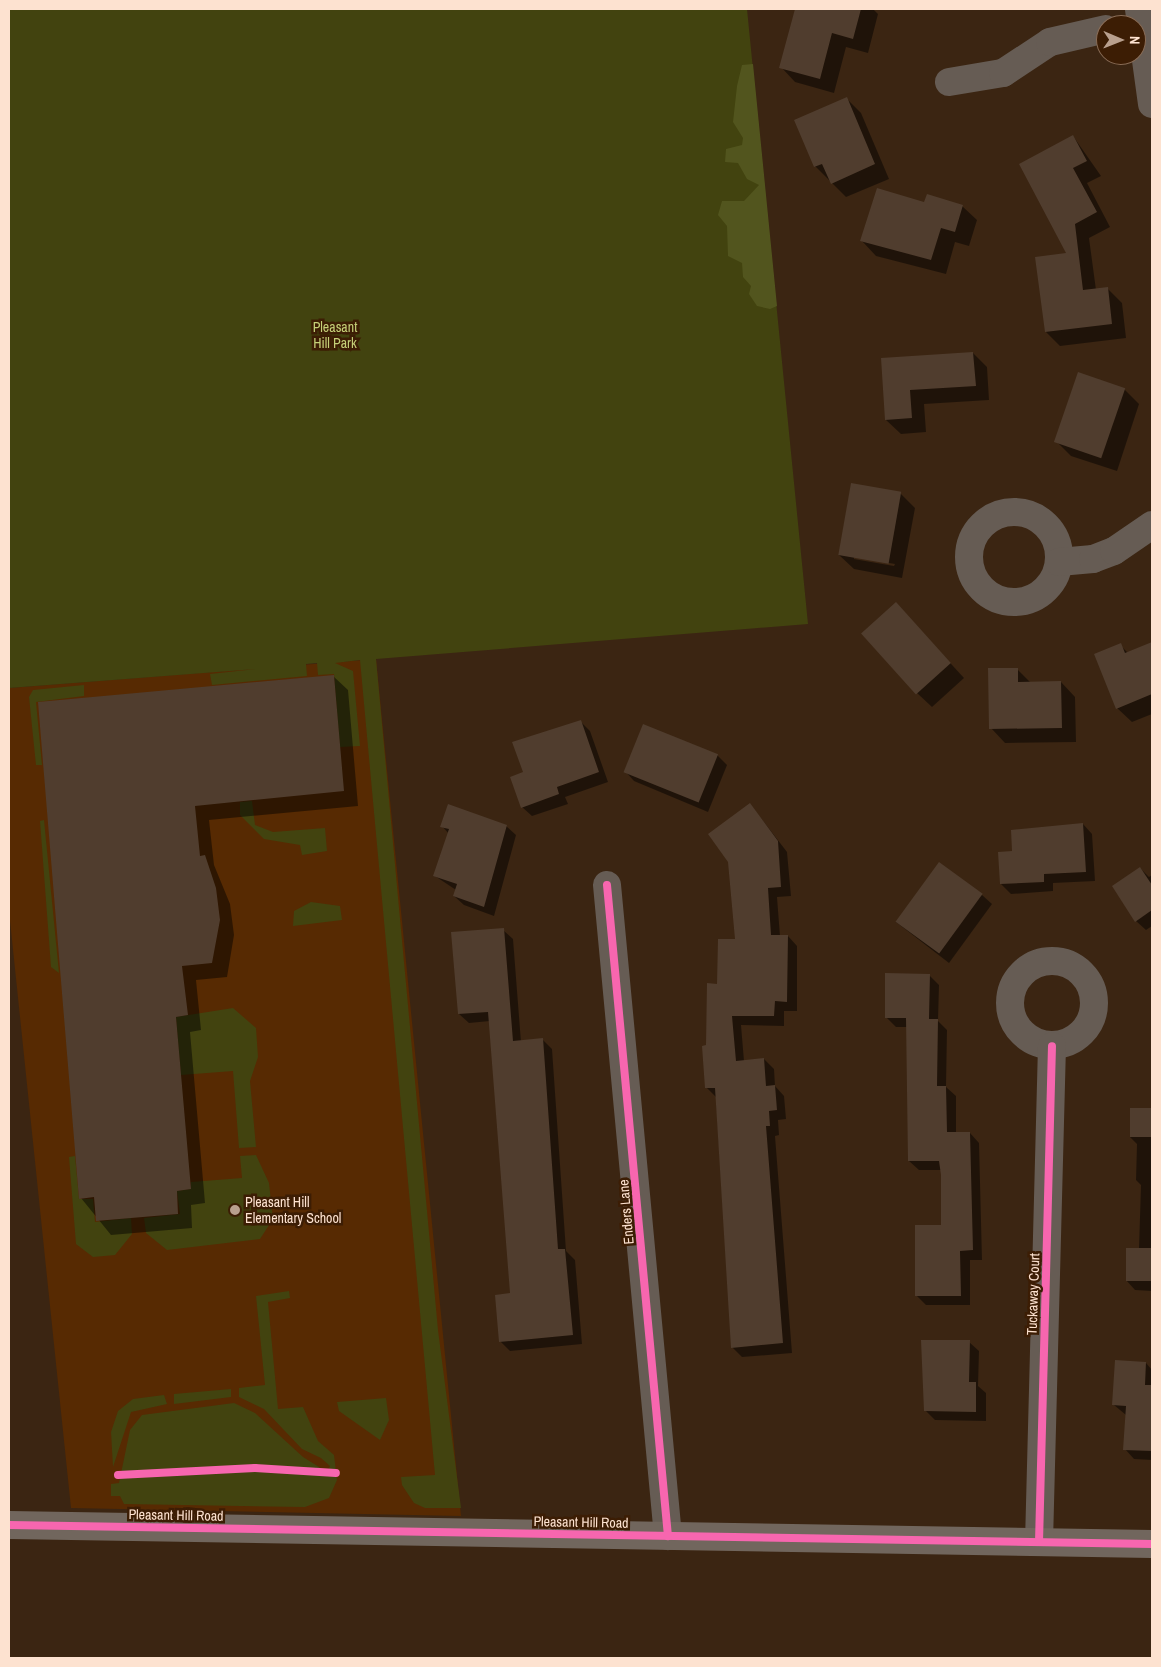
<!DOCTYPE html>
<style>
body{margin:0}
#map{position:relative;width:1161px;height:1667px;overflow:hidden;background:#3b2512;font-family:"Archivo Narrow",sans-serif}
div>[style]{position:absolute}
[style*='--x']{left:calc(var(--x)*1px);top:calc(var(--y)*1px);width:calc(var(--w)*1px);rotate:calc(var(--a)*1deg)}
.built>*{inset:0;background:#572a02}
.green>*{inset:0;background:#42430f}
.forest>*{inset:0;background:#52551e}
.shadow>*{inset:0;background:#0007}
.building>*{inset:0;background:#503d2e;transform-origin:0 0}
.street>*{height:28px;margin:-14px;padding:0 14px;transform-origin:14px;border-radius:14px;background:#665c54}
.street>.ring{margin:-14px;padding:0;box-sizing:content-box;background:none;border:28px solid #665c54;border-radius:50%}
.secondary>*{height:28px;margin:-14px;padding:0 14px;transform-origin:14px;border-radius:14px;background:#71665d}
.cycleway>*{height:8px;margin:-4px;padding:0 4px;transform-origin:4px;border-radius:4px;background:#f766af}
.dots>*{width:14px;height:14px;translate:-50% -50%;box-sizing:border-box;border:2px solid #3c1d04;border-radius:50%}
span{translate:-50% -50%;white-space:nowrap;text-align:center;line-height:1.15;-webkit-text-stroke:5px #3c1d04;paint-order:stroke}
.park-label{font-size:14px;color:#c5d078}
.poi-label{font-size:14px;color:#fde2d0}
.left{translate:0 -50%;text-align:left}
.street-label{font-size:14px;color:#fde2d0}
.frame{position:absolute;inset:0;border:10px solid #fde2d0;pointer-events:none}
.north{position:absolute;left:1096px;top:15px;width:50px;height:50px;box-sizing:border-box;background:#3c1d04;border:1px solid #896c56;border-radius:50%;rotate:91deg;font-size:14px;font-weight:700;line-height:20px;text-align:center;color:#fde2d0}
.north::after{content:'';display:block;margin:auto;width:18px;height:22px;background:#b9a08e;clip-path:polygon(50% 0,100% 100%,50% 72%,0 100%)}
</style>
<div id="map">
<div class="built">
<i style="clip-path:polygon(376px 659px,461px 1516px,71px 1508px,9px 911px,9px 688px)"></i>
</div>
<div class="green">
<i style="clip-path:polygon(9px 9px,747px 9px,808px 624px,376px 659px,438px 1330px,461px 1508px,425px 1508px,414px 1503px,402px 1485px,401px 1477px,435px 1475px,360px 660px,335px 663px,353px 671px,360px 746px,340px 747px,334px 674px,318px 675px,317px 663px,306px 664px,307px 676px,212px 685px,210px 674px,257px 669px,9px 688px)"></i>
<i style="clip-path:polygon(84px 685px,84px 696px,36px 702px,42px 765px,36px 765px,29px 697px,33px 690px)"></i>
<i style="clip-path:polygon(252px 801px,255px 825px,273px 832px,325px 828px,327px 851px,302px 855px,300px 845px,264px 839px,240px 815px,240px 802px)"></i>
<i style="clip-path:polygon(44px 820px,59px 973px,51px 967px,40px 821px)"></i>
<i style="clip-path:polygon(311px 902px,340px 906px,342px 920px,293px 926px,294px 911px)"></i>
<i style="clip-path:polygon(233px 1008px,256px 1028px,258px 1057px,250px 1081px,256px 1147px,239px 1148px,233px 1071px,181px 1075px,176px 1017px)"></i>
<i style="clip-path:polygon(256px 1155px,269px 1183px,273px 1219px,260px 1239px,167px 1250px,146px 1233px,144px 1218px,180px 1214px,177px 1191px,191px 1189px,191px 1182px,242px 1178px,240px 1156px)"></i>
<i style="clip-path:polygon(75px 1156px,79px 1199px,93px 1199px,95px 1222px,131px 1218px,132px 1234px,115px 1255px,93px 1257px,76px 1244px,69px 1157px)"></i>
<i style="clip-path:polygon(289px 1291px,290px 1298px,268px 1302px,278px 1409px,303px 1407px,318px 1441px,334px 1455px,337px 1480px,329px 1498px,305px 1507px,124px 1504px,120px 1496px,111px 1496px,111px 1484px,119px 1483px,130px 1430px,142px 1415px,234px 1403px,255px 1413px,303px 1457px,327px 1472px,330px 1466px,321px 1458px,302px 1449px,264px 1409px,239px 1397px,239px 1388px,265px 1385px,256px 1296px)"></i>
<i style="clip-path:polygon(231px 1389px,231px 1397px,174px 1404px,174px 1394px)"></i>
<i style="clip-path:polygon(164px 1395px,167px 1404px,131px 1412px,113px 1467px,111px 1432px,118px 1411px,133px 1399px)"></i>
<i style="clip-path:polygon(386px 1398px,389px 1420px,380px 1440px,339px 1411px,337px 1402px)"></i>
</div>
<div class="forest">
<i style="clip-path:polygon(753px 64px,777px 306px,770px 309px,757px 306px,749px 294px,751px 286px,743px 277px,742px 263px,728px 256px,727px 226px,718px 215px,722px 201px,744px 201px,759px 185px,747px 179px,738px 163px,725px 162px,726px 149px,742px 145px,743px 138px,733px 122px,737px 86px,742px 65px)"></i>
</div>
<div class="shadow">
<i style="clip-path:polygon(797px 9px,873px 9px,878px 14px,868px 53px,846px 47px,834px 93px,795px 82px,781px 67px)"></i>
<i style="clip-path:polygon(847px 99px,861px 113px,889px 179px,846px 197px,815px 166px)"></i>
<i style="clip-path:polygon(1073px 136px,1101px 176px,1087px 183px,1110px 227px,1089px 238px,1096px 290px,1107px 288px,1122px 303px,1126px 338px,1060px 346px,1046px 332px,1068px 254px)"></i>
<i style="clip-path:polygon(925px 204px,962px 206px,977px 220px,969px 246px,955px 242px,946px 274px,876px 256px,862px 241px)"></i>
<i style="clip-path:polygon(973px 353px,987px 367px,989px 400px,924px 404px,926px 432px,901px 434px,886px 420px,882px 359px)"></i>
<i style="clip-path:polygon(1124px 389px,1139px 404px,1117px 471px,1071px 456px,1057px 442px)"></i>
<i style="clip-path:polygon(evenodd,900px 493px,915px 508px,902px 578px,854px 569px,839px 555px,900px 493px,854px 557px,895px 564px,894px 566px,854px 559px,854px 557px)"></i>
<i style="clip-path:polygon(896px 604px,964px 678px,932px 707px,917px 693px)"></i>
<i style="clip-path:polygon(1152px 643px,1152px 714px,1132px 722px,1117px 708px,1120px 645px,1128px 653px)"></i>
<i style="clip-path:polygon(1018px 670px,1031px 683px,1061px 682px,1075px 697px,1076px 742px,1005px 743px,991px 728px)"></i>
<i style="clip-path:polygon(333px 676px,348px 690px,358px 806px,209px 820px,214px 865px,230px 904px,234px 935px,227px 977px,196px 980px,201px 1030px,190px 1032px,205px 1203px,191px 1205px,192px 1228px,111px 1235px,81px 1198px,39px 704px)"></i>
<i style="clip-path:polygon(580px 721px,590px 731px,608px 782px,565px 797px,568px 804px,532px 816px,522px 807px)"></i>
<i style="clip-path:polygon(717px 755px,727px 765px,708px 812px,634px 781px,625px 771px)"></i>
<i style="clip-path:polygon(750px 804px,787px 852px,791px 896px,777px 897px,780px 936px,788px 936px,797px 946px,797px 1011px,784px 1011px,784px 1026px,741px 1025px,744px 1061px,764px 1059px,774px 1069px,775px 1086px,784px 1096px,786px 1119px,778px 1120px,779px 1135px,775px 1136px,792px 1353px,742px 1357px,732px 1347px,716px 1097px,706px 1087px,707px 1047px,718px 985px,736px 940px)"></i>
<i style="clip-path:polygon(1083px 824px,1092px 834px,1095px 881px,1053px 883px,1053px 891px,1011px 894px,1001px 884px,1013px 852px)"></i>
<i style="clip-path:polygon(442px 826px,506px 826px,516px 835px,494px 916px,464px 905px,454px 896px,456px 890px,435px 876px,449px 834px)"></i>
<i style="clip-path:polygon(1140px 868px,1149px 877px,1152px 875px,1152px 926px,1146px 930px,1136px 921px)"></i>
<i style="clip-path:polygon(982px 895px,992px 904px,949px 963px,896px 922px)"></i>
<i style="clip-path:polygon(503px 930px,513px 939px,521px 1042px,543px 1040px,552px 1049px,566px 1251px,575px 1260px,582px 1344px,510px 1351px,500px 1341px,511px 1294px,490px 1021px,469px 1023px,459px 1014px)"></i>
<i style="clip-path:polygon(929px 975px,939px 985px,938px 1021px,947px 1030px,946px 1087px,956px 1096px,956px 1133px,970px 1133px,979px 1143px,982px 1260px,970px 1260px,970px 1305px,926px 1305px,916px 1295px,942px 1226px,941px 1170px,919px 1170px,909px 1161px,907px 1027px,896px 1027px,886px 1017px)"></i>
<i style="clip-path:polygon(1131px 1109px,1152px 1110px,1152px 1291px,1135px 1290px,1126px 1280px,1139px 1249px,1141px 1185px,1136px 1180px,1137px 1144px,1130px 1137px)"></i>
<i style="clip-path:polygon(969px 1342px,979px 1351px,978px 1386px,986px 1393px,986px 1421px,935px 1420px,925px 1410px)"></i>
<i style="clip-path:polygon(1146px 1363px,1152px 1370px,1152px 1460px,1134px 1459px,1125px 1449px,1126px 1415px,1114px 1405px)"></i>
</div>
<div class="building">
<i style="clip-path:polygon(795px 9px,861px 9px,853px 39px,832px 33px,820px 79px,779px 68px)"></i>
<i style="clip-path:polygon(847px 97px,875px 164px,831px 184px,822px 164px,814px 167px,794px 120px)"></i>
<i style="clip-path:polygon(1073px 135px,1087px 161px,1073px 168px,1097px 212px,1075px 224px,1083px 290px,1108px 287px,1112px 324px,1045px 332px,1035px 257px,1066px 253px,1019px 164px)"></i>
<i style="clip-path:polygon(877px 188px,924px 202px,927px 194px,963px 205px,955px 232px,941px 228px,931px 260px,860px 241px)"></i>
<i style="clip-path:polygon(973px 352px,976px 386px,910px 390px,912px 418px,885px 420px,881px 358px)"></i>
<i style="left:1078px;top:372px;width:50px;height:74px;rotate:19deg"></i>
<i style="left:851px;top:483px;width:51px;height:73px;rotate:10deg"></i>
<i style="left:896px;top:602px;width:82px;height:47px;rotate:48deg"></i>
<i style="clip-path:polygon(1152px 642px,1152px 694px,1116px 709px,1094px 654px,1121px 643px,1125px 653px)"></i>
<i style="clip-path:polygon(988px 668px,1018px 668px,1018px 682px,1061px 681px,1062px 728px,989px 729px)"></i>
<i style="clip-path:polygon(334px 675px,344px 791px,195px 806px,200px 856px,205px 855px,216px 888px,220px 920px,212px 963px,182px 966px,188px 1015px,176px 1017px,191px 1189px,177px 1191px,178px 1214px,96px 1221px,94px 1197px,79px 1199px,38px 702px)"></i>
<i style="clip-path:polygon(581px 720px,599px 772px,557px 787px,559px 794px,521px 808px,510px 777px,523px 772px,512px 742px)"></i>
<i style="left:643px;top:724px;width:81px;height:52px;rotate:22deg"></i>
<i style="clip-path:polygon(750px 803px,778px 841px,781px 887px,768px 888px,771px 935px,788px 935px,787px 1002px,775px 1001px,774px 1016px,732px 1016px,736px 1061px,764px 1058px,766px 1086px,775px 1085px,777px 1110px,769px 1111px,770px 1126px,766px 1126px,783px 1343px,731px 1348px,715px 1088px,705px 1088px,702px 1046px,706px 1045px,707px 983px,717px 984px,718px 939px,735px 939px,728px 862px,708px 834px)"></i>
<i style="clip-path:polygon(448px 804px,507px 825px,484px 907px,453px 896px,457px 884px,433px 876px,449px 829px,440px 827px)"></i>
<i style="clip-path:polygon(1083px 823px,1086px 872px,1044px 874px,1044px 882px,1000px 884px,998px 852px,1012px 851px,1011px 830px)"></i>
<i style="left:939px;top:862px;width:54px;height:74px;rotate:36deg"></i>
<i style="clip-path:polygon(1140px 867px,1152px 885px,1152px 910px,1135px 922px,1112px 886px)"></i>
<i style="clip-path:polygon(504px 928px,513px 1041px,543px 1038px,558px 1249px,565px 1249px,573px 1335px,499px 1342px,495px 1295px,510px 1293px,488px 1012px,458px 1014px,451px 932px)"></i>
<i style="clip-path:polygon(885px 973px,930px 974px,929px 1019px,938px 1019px,937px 1086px,946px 1086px,947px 1132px,970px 1132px,973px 1250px,960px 1251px,961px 1296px,915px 1296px,915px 1225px,941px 1225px,941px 1175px,939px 1161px,908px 1161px,906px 1018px,885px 1018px)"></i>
<i style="left:1130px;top:1108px;width:22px;height:29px"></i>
<i style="left:1126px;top:1248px;width:26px;height:33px"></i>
<i style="clip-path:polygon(921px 1340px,970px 1340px,969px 1382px,976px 1382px,976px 1412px,924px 1411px)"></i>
<i style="clip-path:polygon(1115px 1360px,1146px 1362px,1145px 1385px,1152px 1385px,1152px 1451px,1123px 1450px,1126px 1406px,1112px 1405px)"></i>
</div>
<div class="street">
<i style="--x:1139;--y:9;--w:96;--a:82.2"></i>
<i style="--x:949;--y:82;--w:55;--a:-9.5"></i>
<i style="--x:1003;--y:73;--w:56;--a:-33.4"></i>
<i style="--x:1050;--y:42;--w:57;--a:-13.1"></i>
<i class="ring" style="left:969px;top:512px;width:62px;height:62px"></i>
<i style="--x:1059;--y:562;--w:34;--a:-5"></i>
<i style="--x:1093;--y:559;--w:22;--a:-21"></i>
<i style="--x:1114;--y:551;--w:46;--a:-34.4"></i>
<i style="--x:607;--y:885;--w:654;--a:84.65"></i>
<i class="ring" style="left:1010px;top:961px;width:56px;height:56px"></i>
<i style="--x:1039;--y:1542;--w:496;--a:-88.5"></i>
</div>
<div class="secondary">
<i style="--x:9;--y:1525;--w:1143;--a:0.95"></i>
</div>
<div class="cycleway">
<i style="--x:607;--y:885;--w:654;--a:84.65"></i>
<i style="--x:118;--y:1475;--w:137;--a:-2.9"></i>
<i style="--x:255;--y:1468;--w:81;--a:3.5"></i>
<i style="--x:9;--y:1525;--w:1143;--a:0.95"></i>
<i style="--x:1039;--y:1542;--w:496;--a:-88.5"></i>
</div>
<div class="dots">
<i style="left:235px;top:1210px;background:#b9a08e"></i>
</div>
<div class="park-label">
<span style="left:335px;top:335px">Pleasant<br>Hill Park</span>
</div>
<div class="poi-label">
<span class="left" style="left:245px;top:1210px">Pleasant Hill<br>Elementary School</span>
</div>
<div class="street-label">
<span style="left:626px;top:1212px;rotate:-95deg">Enders Lane</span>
<span style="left:1033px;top:1294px;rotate:-88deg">Tuckaway Court</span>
<span style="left:176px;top:1515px;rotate:1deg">Pleasant Hill Road</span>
<span style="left:581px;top:1522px;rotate:1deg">Pleasant Hill Road</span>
</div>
<div class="frame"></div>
<div class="north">N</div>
</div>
